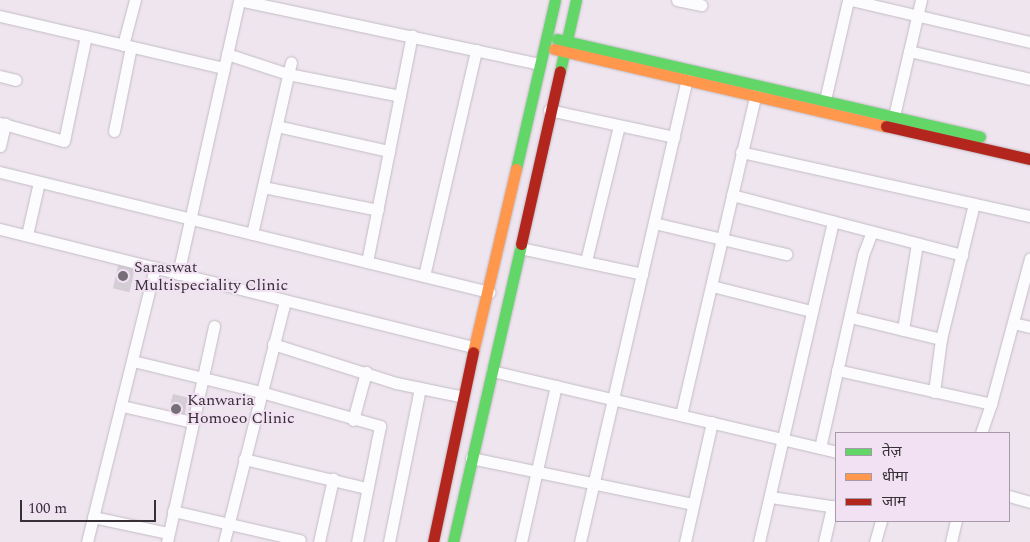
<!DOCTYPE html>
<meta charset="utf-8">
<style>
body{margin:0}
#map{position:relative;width:1030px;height:542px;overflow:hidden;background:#eee5ef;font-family:Spectral,"Noto Sans Devanagari",serif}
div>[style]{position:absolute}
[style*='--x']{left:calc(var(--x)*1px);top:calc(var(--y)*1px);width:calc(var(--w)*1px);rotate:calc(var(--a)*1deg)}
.building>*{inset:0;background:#d4cdd5;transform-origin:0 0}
.roads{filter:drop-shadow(0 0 1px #c3bcc4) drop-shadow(0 0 1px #c3bcc4)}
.street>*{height:11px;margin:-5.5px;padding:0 5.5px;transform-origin:5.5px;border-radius:5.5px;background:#fcfbfd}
.fast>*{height:11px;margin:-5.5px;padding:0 5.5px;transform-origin:5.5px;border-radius:5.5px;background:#63d668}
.slow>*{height:11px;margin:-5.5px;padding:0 5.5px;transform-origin:5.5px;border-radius:5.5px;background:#ff974d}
.jam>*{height:11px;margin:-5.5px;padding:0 5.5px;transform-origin:5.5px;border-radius:5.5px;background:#b3261e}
.dots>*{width:14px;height:14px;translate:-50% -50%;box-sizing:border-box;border:2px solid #f1e1f3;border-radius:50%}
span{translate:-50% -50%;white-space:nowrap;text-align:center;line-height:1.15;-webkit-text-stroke:4px #f1e1f3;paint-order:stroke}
.poi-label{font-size:16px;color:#373037}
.left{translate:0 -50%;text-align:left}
.legend{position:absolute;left:835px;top:432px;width:175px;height:90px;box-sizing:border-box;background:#f1e1f3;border:1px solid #a79aa8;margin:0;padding:6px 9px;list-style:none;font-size:15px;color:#373037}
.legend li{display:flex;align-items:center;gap:10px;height:25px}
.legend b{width:25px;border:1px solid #a79aa8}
.scale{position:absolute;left:20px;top:500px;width:136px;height:22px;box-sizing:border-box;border:2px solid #373037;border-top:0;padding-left:6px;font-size:15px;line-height:18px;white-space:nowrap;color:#373037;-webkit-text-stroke:4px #f1e1f3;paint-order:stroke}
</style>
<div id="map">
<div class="building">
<i style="left:119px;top:262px;width:17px;height:27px;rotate:13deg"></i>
<i style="left:173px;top:394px;width:16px;height:19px;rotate:14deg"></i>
</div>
<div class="roads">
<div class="street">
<i style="--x:239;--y:0;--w:307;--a:12"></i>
<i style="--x:677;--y:0;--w:25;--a:12"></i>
<i style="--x:851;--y:0;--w:184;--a:13.2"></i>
<i style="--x:0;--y:16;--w:230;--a:13.1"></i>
<i style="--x:123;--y:45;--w:47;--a:-75.1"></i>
<i style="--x:909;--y:51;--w:124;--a:13"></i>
<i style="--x:227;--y:54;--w:64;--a:18.2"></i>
<i style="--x:288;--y:74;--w:114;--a:11.1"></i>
<i style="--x:0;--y:76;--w:16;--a:14"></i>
<i style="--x:825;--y:100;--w:103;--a:-77"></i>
<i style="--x:549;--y:110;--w:128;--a:12.2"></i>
<i style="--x:894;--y:116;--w:119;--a:-76.9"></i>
<i style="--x:0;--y:123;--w:66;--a:15.7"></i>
<i style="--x:64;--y:141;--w:107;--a:-78.2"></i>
<i style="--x:277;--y:126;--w:115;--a:12.6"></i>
<i style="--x:114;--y:131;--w:86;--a:-78.6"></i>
<i style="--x:0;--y:146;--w:23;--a:-77"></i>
<i style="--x:741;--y:152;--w:296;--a:12.5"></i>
<i style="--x:0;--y:172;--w:504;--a:13.79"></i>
<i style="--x:263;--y:187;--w:117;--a:11.3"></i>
<i style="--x:732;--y:195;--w:238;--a:14.6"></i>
<i style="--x:654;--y:223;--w:136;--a:13.2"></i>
<i style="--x:0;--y:229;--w:488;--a:14"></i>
<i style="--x:252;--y:234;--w:176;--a:-77.2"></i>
<i style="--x:27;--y:235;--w:54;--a:-77.2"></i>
<i style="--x:520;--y:248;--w:125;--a:12"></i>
<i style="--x:586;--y:261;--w:139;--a:-76.3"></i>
<i style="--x:367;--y:262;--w:231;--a:-78.8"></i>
<i style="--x:178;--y:274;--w:281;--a:-77.4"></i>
<i style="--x:424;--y:276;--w:232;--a:-77"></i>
<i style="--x:712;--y:286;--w:102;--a:14.2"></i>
<i style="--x:850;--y:317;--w:94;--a:13.6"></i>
<i style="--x:941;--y:339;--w:139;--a:-76.3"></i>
<i style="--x:1013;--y:323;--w:17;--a:13"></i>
<i style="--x:903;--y:330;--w:87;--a:-80.8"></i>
<i style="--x:273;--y:344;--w:129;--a:17.6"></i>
<i style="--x:396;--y:383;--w:69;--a:11.6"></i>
<i style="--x:133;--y:361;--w:132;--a:13.6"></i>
<i style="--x:261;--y:392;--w:124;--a:15.9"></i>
<i style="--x:380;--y:426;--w:118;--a:101.2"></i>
<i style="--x:837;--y:370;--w:158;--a:12.4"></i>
<i style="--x:991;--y:404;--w:151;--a:-75"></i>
<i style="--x:492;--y:371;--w:353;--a:13.2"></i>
<i style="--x:934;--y:392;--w:53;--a:-82.5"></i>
<i style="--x:122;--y:406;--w:73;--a:12.7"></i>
<i style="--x:681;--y:415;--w:336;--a:-76.9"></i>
<i style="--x:353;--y:420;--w:50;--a:-74.8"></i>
<i style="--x:981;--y:433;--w:31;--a:-71"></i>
<i style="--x:820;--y:448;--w:198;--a:-77.4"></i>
<i style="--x:863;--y:255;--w:25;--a:-69"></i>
<i style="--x:471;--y:458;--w:227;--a:11.7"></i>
<i style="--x:244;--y:459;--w:125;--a:13.4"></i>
<i style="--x:1009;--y:496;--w:22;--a:16"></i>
<i style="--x:771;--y:497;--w:66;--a:8.7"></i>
<i style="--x:173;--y:511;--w:130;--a:12.9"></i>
<i style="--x:93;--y:517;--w:77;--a:12"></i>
<i style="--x:87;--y:542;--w:283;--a:-76.1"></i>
<i style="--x:167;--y:542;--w:221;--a:-77.7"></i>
<i style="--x:224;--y:542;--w:249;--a:-75.8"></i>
<i style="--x:319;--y:542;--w:65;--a:-77.5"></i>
<i style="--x:389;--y:542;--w:157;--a:-78.6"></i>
<i style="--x:521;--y:542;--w:160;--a:-77.4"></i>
<i style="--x:580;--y:542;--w:480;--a:-77"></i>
<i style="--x:685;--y:542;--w:123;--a:-77.3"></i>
<i style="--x:759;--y:542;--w:329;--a:-77"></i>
<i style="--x:824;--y:542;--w:37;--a:-77"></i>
<i style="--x:875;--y:542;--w:22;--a:-74"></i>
<i style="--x:951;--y:542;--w:22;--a:-77"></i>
</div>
<div class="fast">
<i style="--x:557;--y:39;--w:434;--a:13"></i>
<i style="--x:560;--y:71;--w:73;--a:-77.3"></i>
<i style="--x:516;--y:169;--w:173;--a:-77"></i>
<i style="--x:453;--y:542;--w:306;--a:-77.1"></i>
</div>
<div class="slow">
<i style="--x:554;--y:49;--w:341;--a:13.1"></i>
<i style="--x:473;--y:352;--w:188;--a:-76.8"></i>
</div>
<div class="jam">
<i style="--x:886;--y:126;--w:148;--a:12.9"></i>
<i style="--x:521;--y:244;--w:177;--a:-77.3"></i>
<i style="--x:433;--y:542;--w:194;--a:-78.1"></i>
</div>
</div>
<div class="dots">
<i style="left:123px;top:276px;background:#776f77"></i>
<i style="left:176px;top:409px;background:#776f77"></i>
</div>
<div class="poi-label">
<span class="left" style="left:134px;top:276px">Saraswat<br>Multispeciality Clinic</span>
<span class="left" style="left:187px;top:409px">Kanwaria<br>Homoeo Clinic</span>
</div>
<ul class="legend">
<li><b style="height:6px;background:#63d668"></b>तेज़</li>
<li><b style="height:6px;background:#ff974d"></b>धीमा</li>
<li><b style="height:6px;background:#b3261e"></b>जाम</li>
</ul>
<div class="scale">100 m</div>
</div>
